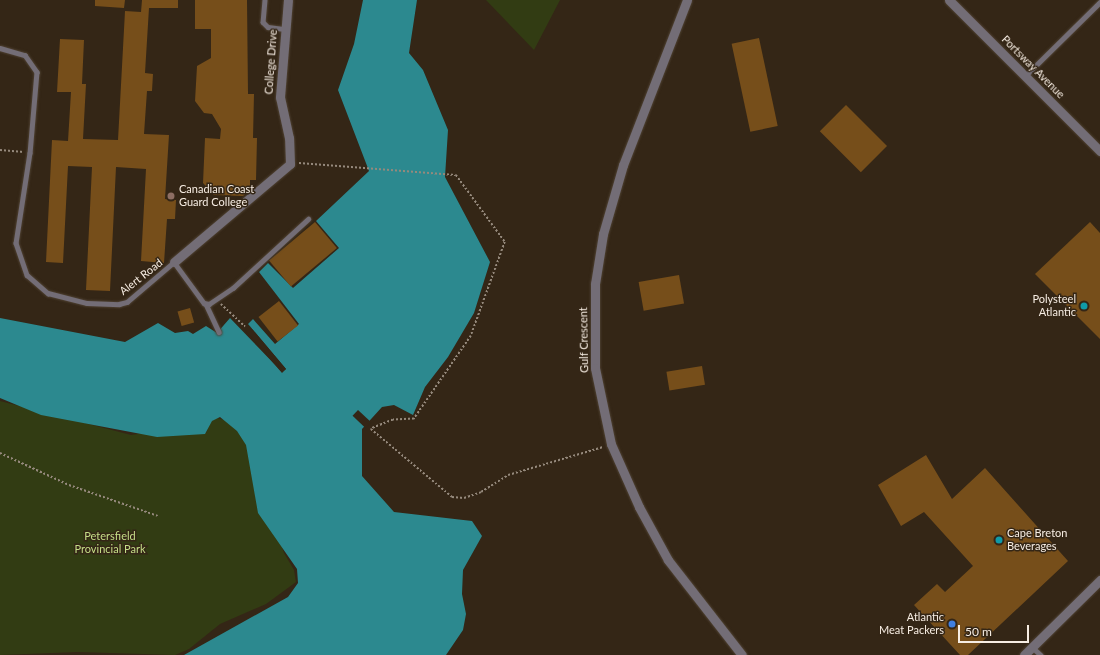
<!DOCTYPE html>
<style>
body{margin:0}
#map{position:relative;width:1100px;height:655px;overflow:hidden;background:#342616;font-family:Lato,sans-serif}
div>[style]{position:absolute}
[style*='--x']{left:calc(var(--x)*1px);top:calc(var(--y)*1px);width:calc(var(--w)*1px);rotate:calc(var(--a)*1deg)}
.green>*{inset:0;background:#323c13}
.water>*{inset:0;background:#2c898f}
.pier>*{inset:0;background:#342616;transform-origin:0 0}
.building>*{inset:0;background:#764e1a;transform-origin:0 0}
.path>*{height:1.5px;margin-top:-0.75px;transform-origin:0;background:repeating-linear-gradient(90deg,#95897c 0 2px,transparent 0 4px)}
.roads{filter:drop-shadow(0 0 1px #4f4233) drop-shadow(0 0 1px #4f4233)}
.service>*{height:4.5px;margin:-2.25px;padding:0 2.25px;transform-origin:2.25px;border-radius:2.25px;background:#736d76}
.minor>*{height:9px;margin:-4.5px;padding:0 4.5px;transform-origin:4.5px;border-radius:4.5px;background:#736d76}
.dots>*{width:11px;height:11px;translate:-50% -50%;box-sizing:border-box;border:2px solid #342616;border-radius:50%}
span{translate:-50% -50%;white-space:nowrap;text-align:center;line-height:1.15;-webkit-text-stroke:3px #342616;paint-order:stroke}
.street-label{font-size:11px;color:#f7ede3}
.poi-label{font-size:11px;color:#f7ede3}
.left{translate:0 -50%;text-align:left}
.right{translate:-100% -50%;text-align:right}
.park-label{font-size:11px;color:#c5de87}
.scale{position:absolute;left:958px;top:625px;width:71px;height:18px;box-sizing:border-box;border:2px solid #f7ede3;border-top:0;padding-left:5px;font-size:12px;line-height:14px;white-space:nowrap;color:#f7ede3;-webkit-text-stroke:3px #342616;paint-order:stroke}
</style>
<div id="map">
<div class="green">
<i style="clip-path:polygon(486px 0,560px 0,534px 50px)"></i>
<i style="clip-path:polygon(0 401px,131px 435px,161px 431px,206px 433px,211px 421px,217px 418px,225px 420px,245px 438px,284px 553px,294px 570px,296px 582px,266px 604px,220px 624px,189px 649px,175px 655px,78px 652px,0 655px)"></i>
</div>
<div class="water">
<i style="clip-path:polygon(363px 0,417px 0,409px 53px,423px 70px,448px 130px,445px 177px,490px 262px,474px 313px,448px 357px,425px 387px,413px 415px,394px 405px,382px 407px,362px 429px,362px 476px,394px 512px,472px 521px,482px 536px,463px 570px,462px 594px,466px 614px,463px 630px,446px 655px,184px 655px,288px 597px,298px 583px,297px 569px,258px 513px,246px 445px,237px 431px,220px 417px,212px 421px,205px 434px,157px 437px,41px 415px,0 398px,0 318px,125px 342px,158px 323px,175px 333px,188px 331px,193px 334px,206px 326px,217px 333px,230px 318px,282px 372px,286px 369px,248px 324px,253px 319px,275px 344px,299px 324px,259px 272px,268px 263px,293px 288px,339px 248px,316px 221px,369px 171px,338px 90px,354px 44px)"></i>
</div>
<div class="pier">
<i style="clip-path:polygon(248px 324px,286px 369px,282px 373px,243px 328px,282px 370px)"></i>
<i style="left:358px;top:410px;width:18px;height:8px;rotate:43deg"></i>
</div>
<div class="building">
<i style="clip-path:polygon(95px 0,125px 0,124px 8px,95px 6px)"></i>
<i style="clip-path:polygon(142px 0,178px 0,178px 8px,149px 8px,145px 73px,153px 74px,152px 91px,147px 91px,144px 134px,169px 135px,165px 199px,176px 200px,175px 219px,167px 219px,164px 263px,141px 261px,146px 169px,116px 167px,110px 291px,86px 290px,92px 167px,68px 166px,63px 263px,46px 262px,52px 140px,68px 141px,71px 92px,57px 92px,60px 39px,84px 40px,82px 84px,86px 84px,83px 139px,118px 140px,125px 11px,141px 12px)"></i>
<i style="clip-path:polygon(195px 0,247px 0,248px 94px,254px 94px,253px 138px,257px 138px,256px 180px,250px 180px,250px 190px,243px 196px,214px 195px,203px 183px,205px 138px,220px 139px,221px 129px,212px 114px,204px 113px,195px 101px,197px 66px,211px 58px,211px 29px,195px 29px)"></i>
<i style="left:759px;top:38px;width:90px;height:28px;rotate:78deg"></i>
<i style="left:846px;top:105px;width:58px;height:37px;rotate:45deg"></i>
<i style="left:315px;top:222px;width:34px;height:60px;rotate:50deg"></i>
<i style="clip-path:polygon(1090px 222px,1100px 233px,1100px 339px,1035px 274px)"></i>
<i style="left:679px;top:275px;width:29px;height:41px;rotate:80deg"></i>
<i style="left:279px;top:301px;width:31px;height:26px;rotate:52deg"></i>
<i style="left:190px;top:308px;width:15px;height:13px;rotate:74deg"></i>
<i style="left:702px;top:366px;width:19px;height:36px;rotate:81deg"></i>
<i style="clip-path:polygon(926px 455px,952px 499px,985px 468px,1068px 561px,968px 655px,960px 655px,914px 605px,937px 584px,945px 592px,973px 566px,924px 512px,901px 526px,878px 485px)"></i>
</div>
<div class="path">
<i style="--x:0;--y:150;--w:24;--a:5"></i>
<i style="--x:299;--y:163;--w:157;--a:4.4"></i>
<i style="--x:456;--y:175;--w:83;--a:53.8"></i>
<i style="--x:505;--y:242;--w:100;--a:109.9"></i>
<i style="--x:471;--y:336;--w:101;--a:124.5"></i>
<i style="--x:414;--y:419;--w:21;--a:177"></i>
<i style="--x:393;--y:420;--w:24;--a:158"></i>
<i style="--x:371;--y:429;--w:106;--a:40"></i>
<i style="--x:452;--y:497;--w:12;--a:5"></i>
<i style="--x:464;--y:498;--w:18;--a:-19"></i>
<i style="--x:481;--y:492;--w:32;--a:-32"></i>
<i style="--x:508;--y:475;--w:99;--a:-16.4"></i>
<i style="--x:221;--y:304;--w:33;--a:43"></i>
<i style="--x:0;--y:453;--w:76;--a:24.9"></i>
<i style="--x:69;--y:485;--w:94;--a:19.2"></i>
</div>
<div class="roads">
<div class="service">
<i style="--x:265;--y:0;--w:22;--a:95"></i>
<i style="--x:263;--y:22;--w:7;--a:45"></i>
<i style="--x:268;--y:27;--w:17;--a:7"></i>
<i style="--x:0;--y:48;--w:26;--a:16"></i>
<i style="--x:25;--y:55;--w:21;--a:55"></i>
<i style="--x:37;--y:72;--w:81;--a:94.9"></i>
<i style="--x:30;--y:153;--w:91;--a:98.8"></i>
<i style="--x:16;--y:243;--w:34;--a:71"></i>
<i style="--x:27;--y:275;--w:28;--a:41"></i>
<i style="--x:48;--y:293;--w:40;--a:14.4"></i>
<i style="--x:87;--y:303;--w:32;--a:2"></i>
<i style="--x:119;--y:304;--w:8;--a:-14"></i>
<i style="--x:127;--y:302;--w:62;--a:-40.4"></i>
<i style="--x:174;--y:262;--w:51;--a:53.8"></i>
<i style="--x:204;--y:303;--w:5;--a:11"></i>
<i style="--x:209;--y:304;--w:29;--a:-34"></i>
<i style="--x:233;--y:288;--w:102;--a:-42.6"></i>
<i style="--x:1025;--y:76;--w:105;--a:-44.6"></i>
<i style="--x:206;--y:304;--w:31;--a:65"></i>
<i style="--x:1032;--y:647;--w:12;--a:42"></i>
</div>
<div class="minor">
<i style="--x:687;--y:0;--w:177;--a:111.2"></i>
<i style="--x:623;--y:165;--w:72;--a:106.2"></i>
<i style="--x:603;--y:234;--w:51;--a:99.1"></i>
<i style="--x:595;--y:284;--w:84;--a:90"></i>
<i style="--x:595;--y:368;--w:78;--a:78.1"></i>
<i style="--x:611;--y:444;--w:69;--a:66"></i>
<i style="--x:639;--y:507;--w:60;--a:61.3"></i>
<i style="--x:668;--y:560;--w:120;--a:52.1"></i>
<i style="--x:949;--y:0;--w:214;--a:45"></i>
<i style="--x:174;--y:262;--w:152;--a:-40.2"></i>
<i style="--x:290;--y:164;--w:26;--a:-92"></i>
<i style="--x:289;--y:138;--w:42;--a:-102.4"></i>
<i style="--x:280;--y:97;--w:97;--a:-85.3"></i>
<i style="--x:1024;--y:655;--w:107;--a:-44.6"></i>
</div>
</div>
<div class="dots">
<i style="left:171px;top:196px;background:#8d6e63"></i>
<i style="left:1084px;top:306px;background:#0f9aa8"></i>
<i style="left:999px;top:540px;background:#0f9aa8"></i>
<i style="left:952px;top:624px;background:#3f7fe0"></i>
</div>
<div class="street-label">
<span style="left:271px;top:62px;rotate:-86deg">College Drive</span>
<span style="left:1033px;top:67px;rotate:45deg">Portsway Avenue</span>
<span style="left:141px;top:277px;rotate:-38deg">Alert Road</span>
<span style="left:584px;top:340px;rotate:-91deg">Gulf Crescent</span>
</div>
<div class="poi-label">
<span class="left" style="left:179px;top:196px">Canadian Coast<br>Guard College</span>
<span class="right" style="left:1076px;top:306px">Polysteel<br>Atlantic</span>
<span class="left" style="left:1007px;top:540px">Cape Breton<br>Beverages</span>
<span class="right" style="left:944px;top:624px">Atlantic<br>Meat Packers</span>
</div>
<div class="park-label">
<span style="left:110px;top:543px">Petersfield<br>Provincial Park</span>
</div>
<div class="scale">50 m</div>
</div>
